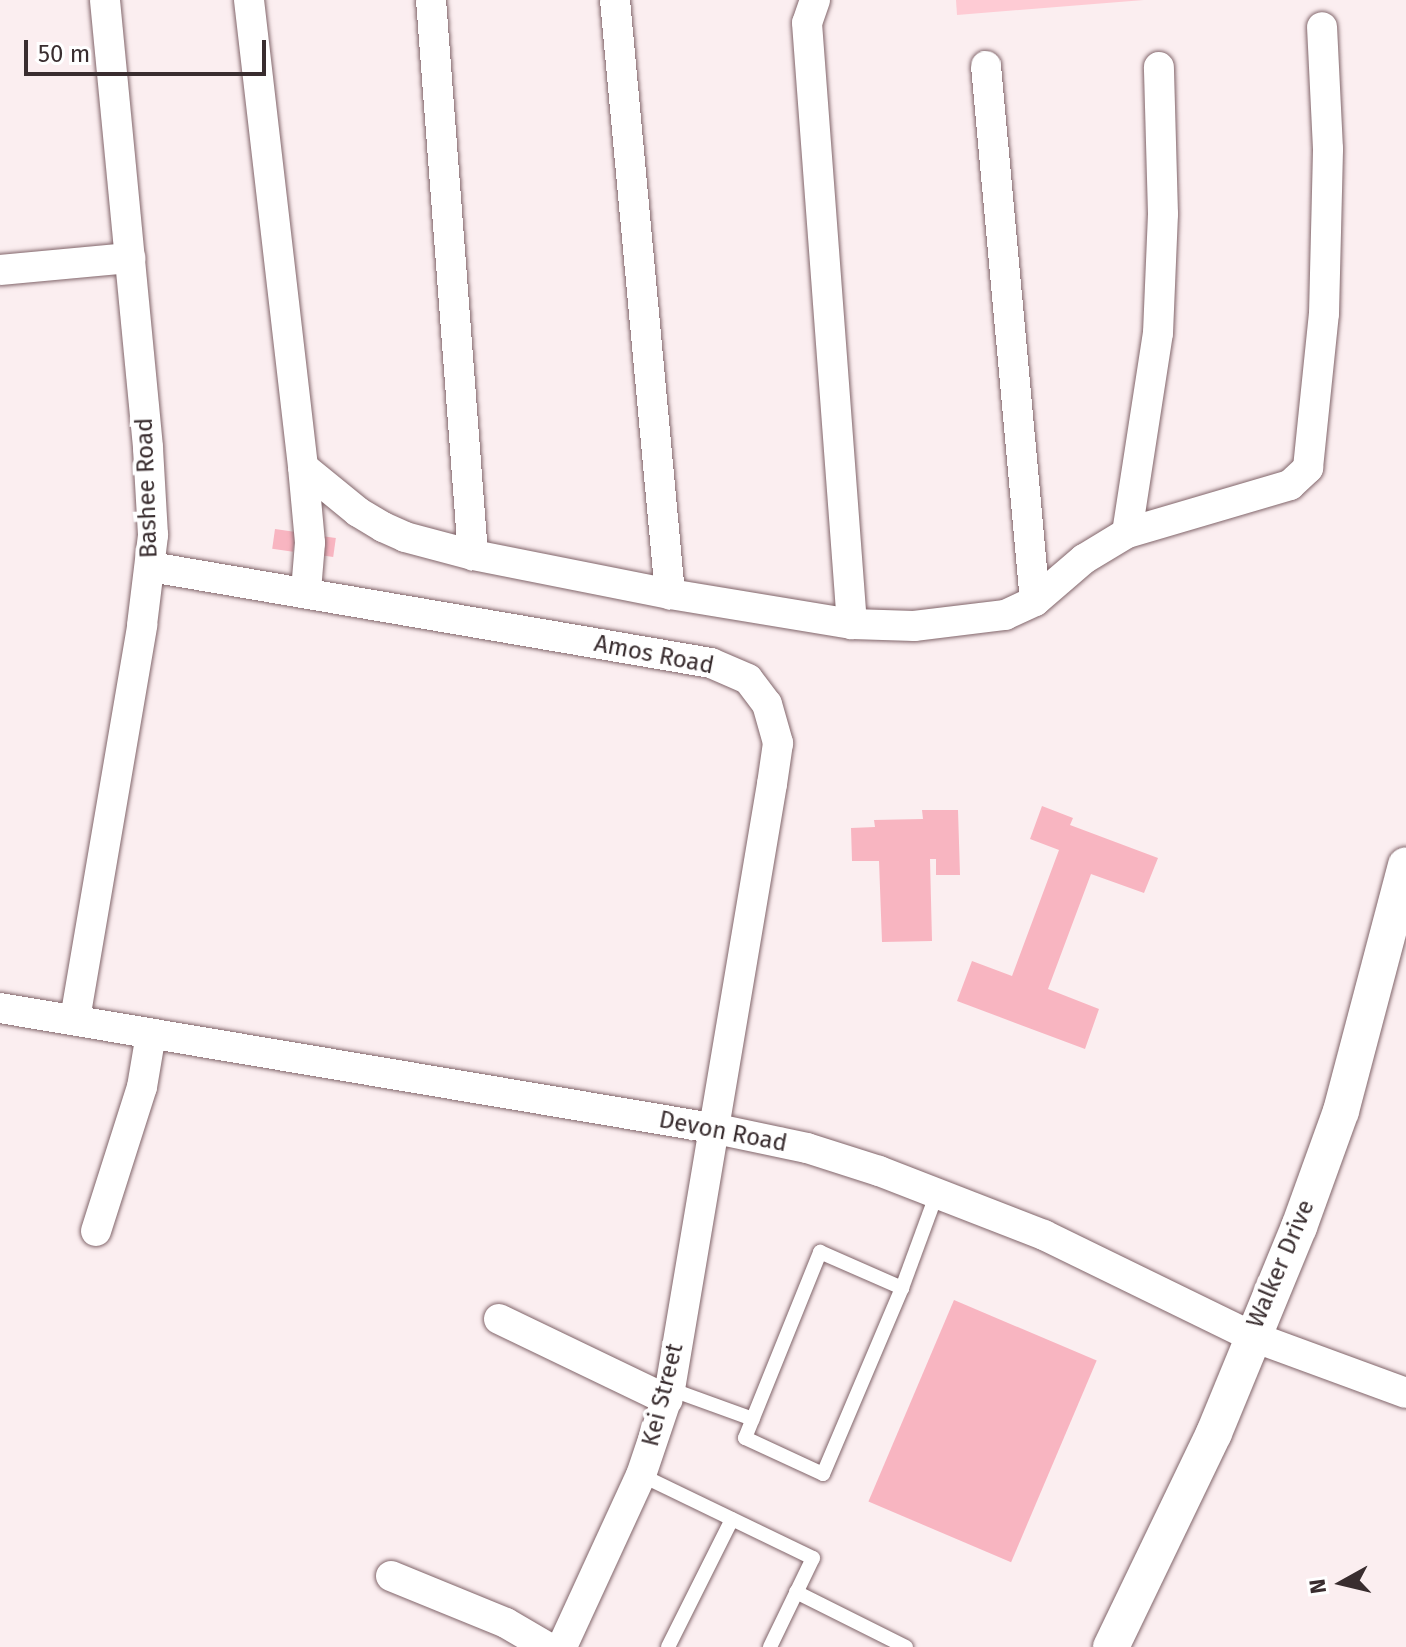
<!DOCTYPE html>
<style>
body{margin:0}
#map{position:relative;width:1406px;height:1647px;overflow:hidden;background:#fbeef0;font-family:"Fira Sans",sans-serif}
div>[style]{position:absolute}
[style*='--x']{left:calc(var(--x)*1px);top:calc(var(--y)*1px);width:calc(var(--w)*1px);rotate:calc(var(--a)*1deg)}
.green>*{inset:0;background:#fecbd4}
.building>*{inset:0;background:#f8b5c1;transform-origin:0 0}
.roads{filter:drop-shadow(0 0 2px #81656a) drop-shadow(0 0 2px #81656a)}
.service>*{height:14px;margin:-7px;padding:0 7px;transform-origin:7px;border-radius:7px;background:#fff}
.minor>*{height:30px;margin:-15px;padding:0 15px;transform-origin:15px;border-radius:15px;background:#fff}
.tertiary>*{height:36px;margin:-18px;padding:0 18px;transform-origin:18px;border-radius:18px;background:#fff}
span{translate:-50% -50%;white-space:nowrap;text-align:center;line-height:1.15;-webkit-text-stroke:8px #fff;paint-order:stroke}
.street-label{font-size:24px;color:#392d2f}
.north{position:absolute;left:1302px;top:1543px;width:80px;height:80px;-webkit-text-stroke:6px #fff;paint-order:stroke;rotate:262deg;font-size:22px;font-weight:700;line-height:32px;text-align:center;color:#392d2f}
.north::after{content:'';display:block;margin:auto;width:28px;height:36px;background:#392d2f;clip-path:polygon(50% 0,100% 100%,50% 72%,0 100%)}
.scale{position:absolute;left:24px;top:40px;width:242px;height:36px;box-sizing:border-box;border:4px solid #392d2f;border-top:0;padding-left:10px;font-size:24px;line-height:28px;white-space:nowrap;color:#392d2f;-webkit-text-stroke:6px #fff;paint-order:stroke}
</style>
<div id="map">
<div class="green">
<i style="clip-path:polygon(956px 0,1144px 0,957px 15px)"></i>
</div>
<div class="building">
<i style="left:275px;top:529px;width:21px;height:20px;rotate:8deg"></i>
<i style="left:321px;top:536px;width:15px;height:19px;rotate:8deg"></i>
<i style="clip-path:polygon(1042px 806px,1073px 818px,1070px 825px,1158px 858px,1144px 893px,1091px 874px,1048px 989px,1099px 1009px,1085px 1049px,957px 1001px,972px 961px,1012px 976px,1059px 850px,1030px 839px)"></i>
<i style="clip-path:polygon(922px 810px,958px 810px,960px 875px,936px 875px,936px 859px,930px 859px,932px 941px,882px 942px,879px 861px,852px 861px,851px 828px,875px 827px,874px 820px,923px 819px)"></i>
<i style="left:954px;top:1300px;width:155px;height:219px;rotate:23deg"></i>
</div>
<div class="roads">
<div class="service">
<i style="--x:820;--y:1252;--w:90;--a:23.7"></i>
<i style="--x:902;--y:1288;--w:202;--a:113"></i>
<i style="--x:823;--y:1474;--w:86;--a:-155.2"></i>
<i style="--x:745;--y:1438;--w:201;--a:-68"></i>
<i style="--x:902;--y:1288;--w:101;--a:-69.8"></i>
<i style="--x:670;--y:1389;--w:88;--a:19.9"></i>
<i style="--x:641;--y:1475;--w:191;--a:25.8"></i>
<i style="--x:813;--y:1558;--w:99;--a:115.8"></i>
<i style="--x:796;--y:1592;--w:123;--a:26.6"></i>
<i style="--x:668;--y:1647;--w:143;--a:-63.4"></i>
</div>
<div class="minor">
<i style="--x:249;--y:0;--w:470;--a:83.4"></i>
<i style="--x:303;--y:467;--w:76;--a:84.7"></i>
<i style="--x:310;--y:543;--w:48;--a:94.8"></i>
<i style="--x:431;--y:0;--w:557;--a:85.67"></i>
<i style="--x:615;--y:0;--w:597;--a:84.71"></i>
<i style="--x:815;--y:0;--w:24;--a:109"></i>
<i style="--x:807;--y:23;--w:603;--a:85.72"></i>
<i style="--x:986;--y:66;--w:537;--a:84.77"></i>
<i style="--x:0;--y:270;--w:131;--a:-5.3"></i>
<i style="--x:303;--y:467;--w:71;--a:39.3"></i>
<i style="--x:358;--y:512;--w:29;--a:31"></i>
<i style="--x:383;--y:527;--w:24;--a:24"></i>
<i style="--x:405;--y:537;--w:70;--a:14.8"></i>
<i style="--x:473;--y:555;--w:201;--a:11.2"></i>
<i style="--x:670;--y:594;--w:184;--a:9.4"></i>
<i style="--x:852;--y:624;--w:62;--a:1.8"></i>
<i style="--x:914;--y:626;--w:92;--a:-6.9"></i>
<i style="--x:1005;--y:615;--w:33;--a:-25"></i>
<i style="--x:1035;--y:601;--w:65;--a:-40.6"></i>
<i style="--x:1084;--y:559;--w:50;--a:-31.2"></i>
<i style="--x:1127;--y:533;--w:170;--a:-16.4"></i>
<i style="--x:1290;--y:485;--w:25;--a:-43"></i>
<i style="--x:1308;--y:468;--w:155;--a:-84.1"></i>
<i style="--x:1324;--y:314;--w:165;--a:-88.6"></i>
<i style="--x:1328;--y:149;--w:122;--a:-92.8"></i>
<i style="--x:1127;--y:533;--w:202;--a:-81.2"></i>
<i style="--x:1158;--y:333;--w:119;--a:-87.6"></i>
<i style="--x:1163;--y:214;--w:147;--a:-91.6"></i>
<i style="--x:151;--y:567;--w:568;--a:9.73"></i>
<i style="--x:711;--y:663;--w:40;--a:23.4"></i>
<i style="--x:748;--y:679;--w:31;--a:53"></i>
<i style="--x:767;--y:704;--w:41;--a:74.2"></i>
<i style="--x:778;--y:743;--w:41;--a:98.3"></i>
<i style="--x:772;--y:784;--w:614;--a:99.57"></i>
<i style="--x:670;--y:1389;--w:91;--a:108.6"></i>
<i style="--x:641;--y:1475;--w:189;--a:114.7"></i>
<i style="--x:0;--y:1008;--w:722;--a:9.57"></i>
<i style="--x:712;--y:1128;--w:97;--a:11.9"></i>
<i style="--x:807;--y:1148;--w:76;--a:17.7"></i>
<i style="--x:879;--y:1171;--w:177;--a:21.2"></i>
<i style="--x:1044;--y:1235;--w:230;--a:26"></i>
<i style="--x:1251;--y:1336;--w:165;--a:20.2"></i>
<i style="--x:75;--y:1019;--w:400;--a:-80.3"></i>
<i style="--x:142;--y:625;--w:91;--a:-83"></i>
<i style="--x:153;--y:535;--w:88;--a:-93.3"></i>
<i style="--x:148;--y:447;--w:449;--a:-95.5"></i>
<i style="--x:96;--y:1231;--w:151;--a:-72.3"></i>
<i style="--x:142;--y:1087;--w:54;--a:-80.4"></i>
<i style="--x:499;--y:1319;--w:187;--a:25.7"></i>
<i style="--x:391;--y:1576;--w:124;--a:22.2"></i>
<i style="--x:506;--y:1623;--w:48;--a:30.3"></i>
</div>
<div class="tertiary">
<i style="--x:1111;--y:1647;--w:237;--a:-64.3"></i>
<i style="--x:1214;--y:1433;--w:223;--a:-67.6"></i>
<i style="--x:1299;--y:1227;--w:123;--a:-70.1"></i>
<i style="--x:1341;--y:1111;--w:254;--a:-75.2"></i>
</div>
</div>
<div class="street-label">
<span style="left:147px;top:488px;rotate:-92deg">Bashee Road</span>
<span style="left:654px;top:655px;rotate:11deg">Amos Road</span>
<span style="left:723px;top:1132px;rotate:11deg">Devon Road</span>
<span style="left:1281px;top:1264px;rotate:-67deg">Walker Drive</span>
<span style="left:663px;top:1395px;rotate:-76deg">Kei Street</span>
</div>
<div class="north">N</div>
<div class="scale">50 m</div>
</div>
